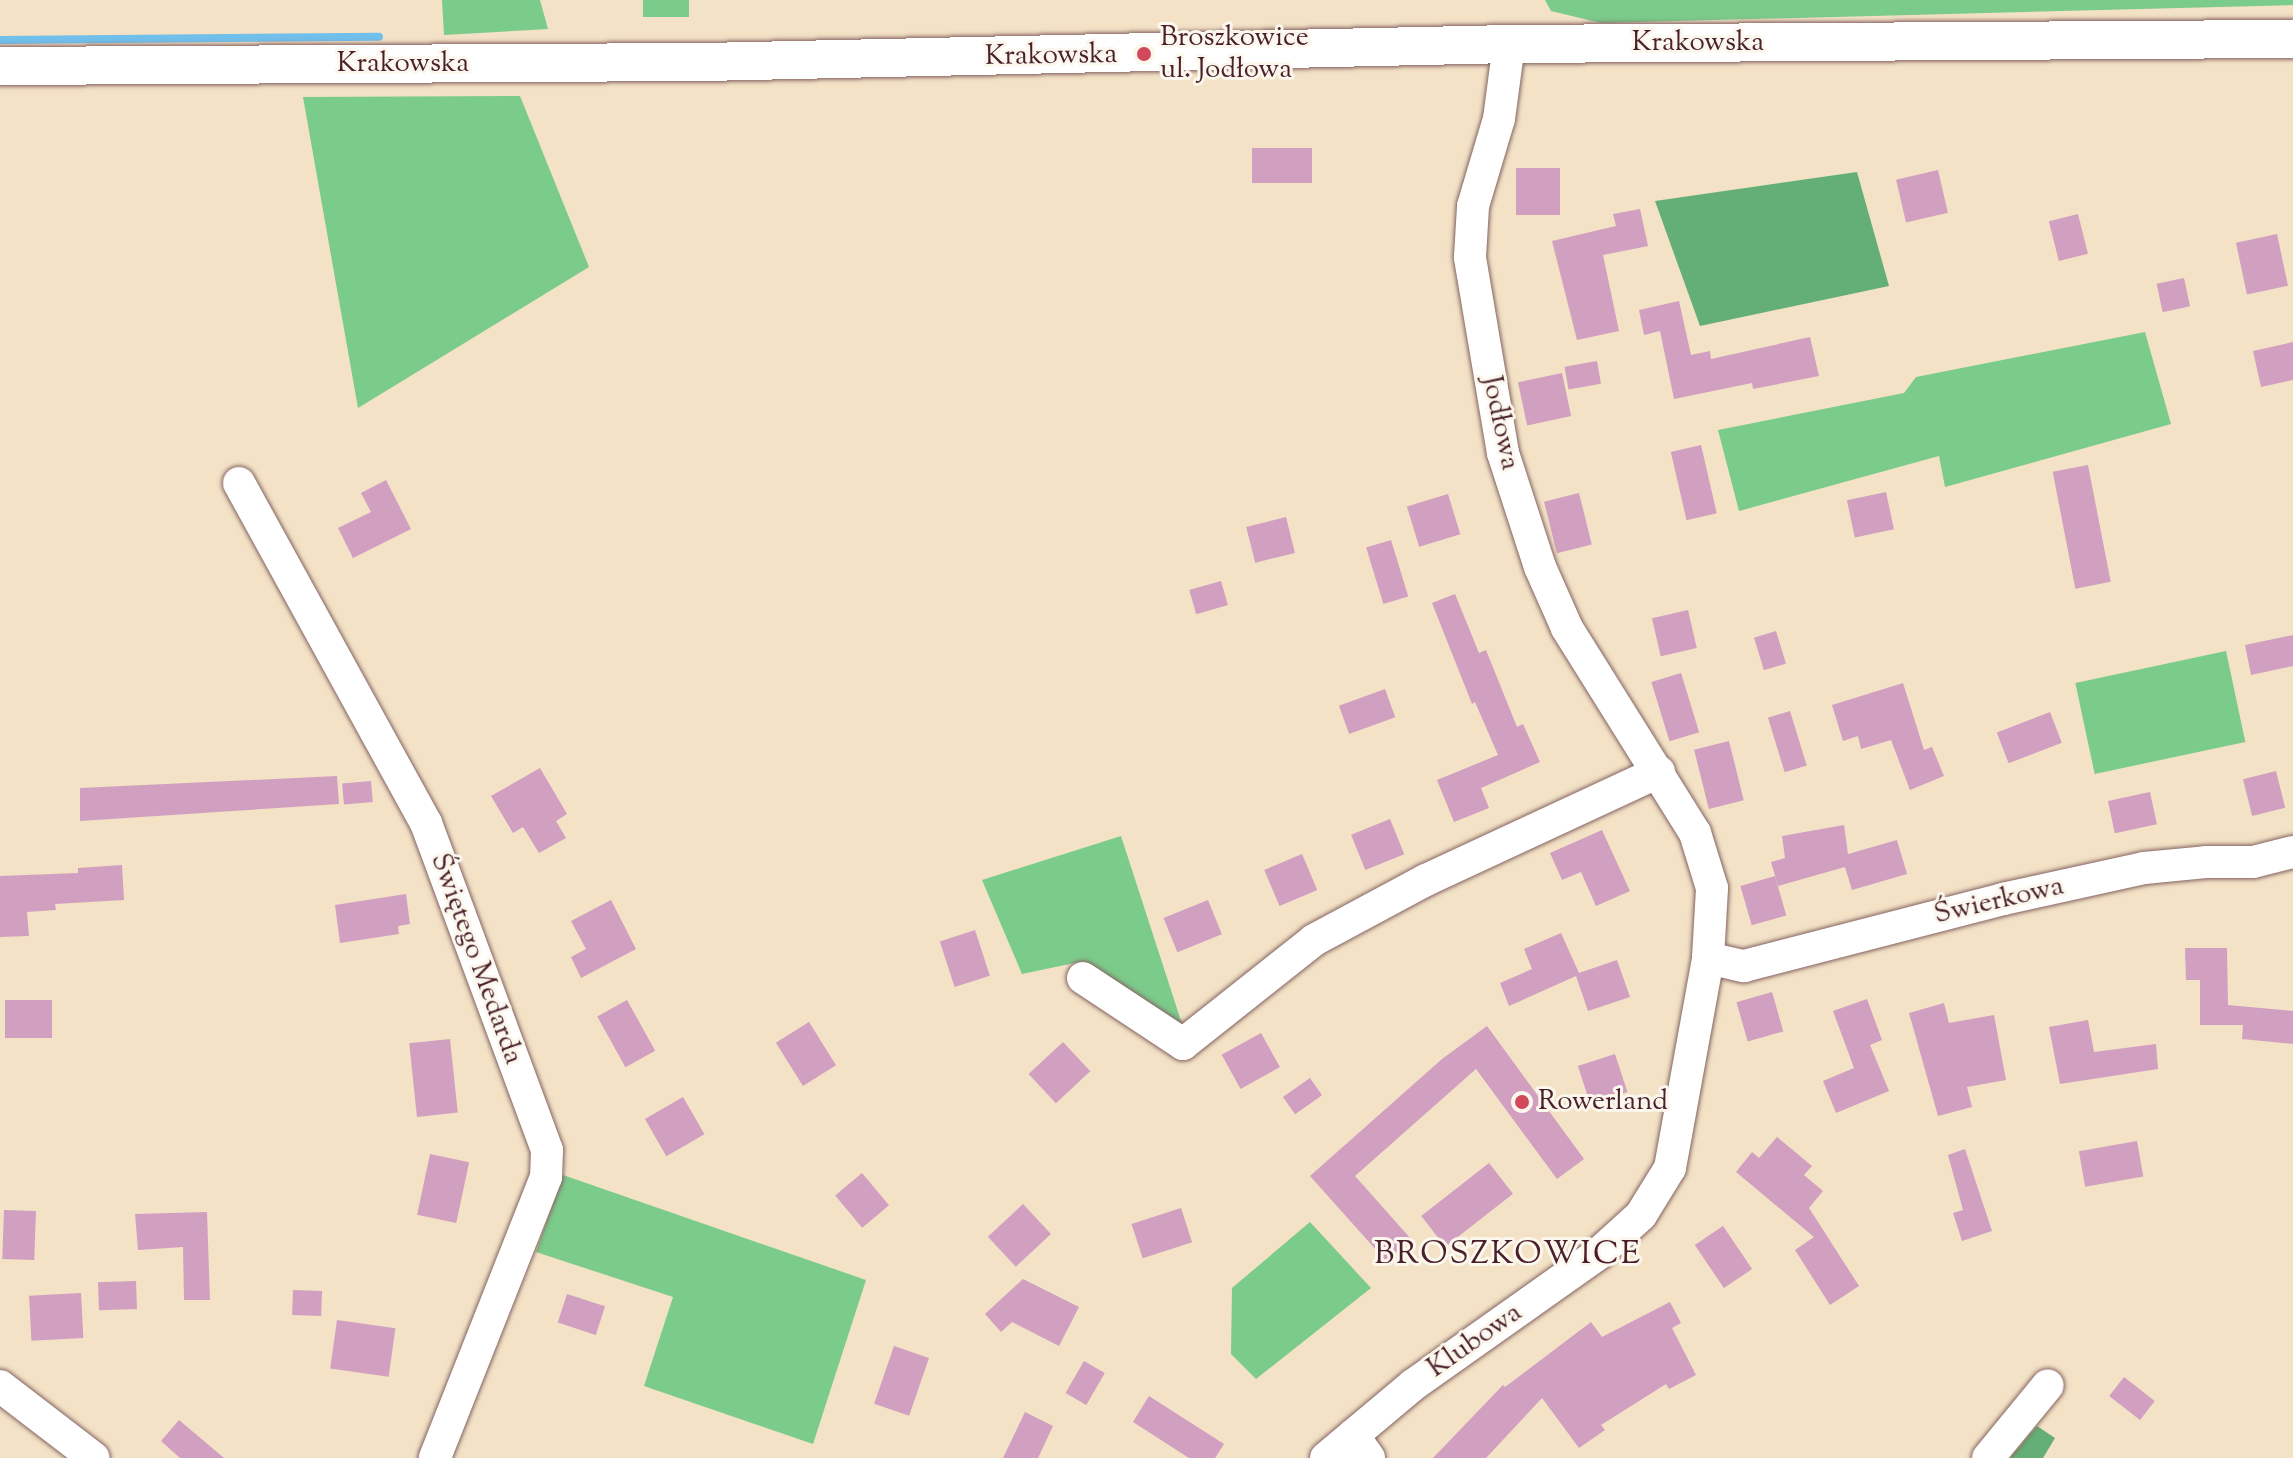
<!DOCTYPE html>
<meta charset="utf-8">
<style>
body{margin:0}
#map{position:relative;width:2293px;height:1458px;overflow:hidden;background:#f3e2c6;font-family:"Sorts Mill Goudy",serif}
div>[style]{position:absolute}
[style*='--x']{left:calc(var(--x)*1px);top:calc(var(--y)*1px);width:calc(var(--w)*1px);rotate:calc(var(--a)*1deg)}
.green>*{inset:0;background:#7bcb8b;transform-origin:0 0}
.forest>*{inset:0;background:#64af77}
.stream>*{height:8px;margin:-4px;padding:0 4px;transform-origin:4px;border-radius:4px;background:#71bfeb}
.building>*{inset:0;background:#d19fc0;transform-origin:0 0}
.roads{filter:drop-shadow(0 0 2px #856361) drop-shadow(0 0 2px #856361)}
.minor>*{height:32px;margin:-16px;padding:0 16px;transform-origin:16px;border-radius:16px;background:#fff}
.tertiary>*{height:38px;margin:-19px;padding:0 19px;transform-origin:19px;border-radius:19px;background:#fff}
.dots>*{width:22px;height:22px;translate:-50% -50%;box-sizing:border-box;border:4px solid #fbf7ec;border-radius:50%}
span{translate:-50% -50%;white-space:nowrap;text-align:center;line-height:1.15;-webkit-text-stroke:6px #fbf7ec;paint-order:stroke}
.poi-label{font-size:28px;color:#4a1f2b}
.left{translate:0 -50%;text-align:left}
.street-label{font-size:28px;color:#4a1f2b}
.quarter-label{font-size:32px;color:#4a1f2b;letter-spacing:2px}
</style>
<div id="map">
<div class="green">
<i style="clip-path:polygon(442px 0,540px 0,548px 29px,444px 35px)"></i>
<i style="left:643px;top:0;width:46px;height:17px"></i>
<i style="clip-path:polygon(1545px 0,2293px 0,2293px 5px,1601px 23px,1551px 11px)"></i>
<i style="clip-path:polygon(520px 96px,589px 267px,358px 408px,303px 97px)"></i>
<i style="clip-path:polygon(2145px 332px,2171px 424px,1945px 487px,1939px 456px,1739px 511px,1718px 430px,1904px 393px,1916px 377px)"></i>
<i style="left:2226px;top:651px;width:93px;height:154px;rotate:78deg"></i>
<i style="clip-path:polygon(1121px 836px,1183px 1027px,1079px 962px,1022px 974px,982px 880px)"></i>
<i style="clip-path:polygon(563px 1175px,866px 1280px,813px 1444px,644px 1386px,673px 1297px,536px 1252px)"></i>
<i style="clip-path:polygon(1310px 1222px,1371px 1288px,1256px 1379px,1231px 1354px,1232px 1288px)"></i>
</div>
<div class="forest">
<i style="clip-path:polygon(1857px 172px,1889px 286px,1700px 326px,1655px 201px)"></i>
<i style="clip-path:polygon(2037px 1426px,2055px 1438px,2043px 1458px,2010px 1458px)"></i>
</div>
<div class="stream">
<i style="--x:0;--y:40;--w:379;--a:-0.5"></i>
</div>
<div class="building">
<i style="left:1312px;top:148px;width:35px;height:60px;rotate:90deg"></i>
<i style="left:1560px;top:168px;width:47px;height:44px;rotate:90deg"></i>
<i style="left:1938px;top:170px;width:44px;height:43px;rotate:77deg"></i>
<i style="clip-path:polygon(1640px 209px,1648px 246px,1603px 255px,1619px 331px,1577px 340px,1552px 241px,1616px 226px,1613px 214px)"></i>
<i style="left:2078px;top:214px;width:41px;height:30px;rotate:76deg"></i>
<i style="left:2277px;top:234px;width:53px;height:42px;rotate:78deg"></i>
<i style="left:2184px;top:278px;width:29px;height:28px;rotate:78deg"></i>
<i style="clip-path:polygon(1679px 301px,1691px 355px,1710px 351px,1711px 359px,1810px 337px,1819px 376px,1753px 389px,1752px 383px,1674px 399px,1660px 331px,1644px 335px,1639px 310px)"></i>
<i style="clip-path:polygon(2293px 342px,2293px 380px,2261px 387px,2253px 351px)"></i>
<i style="left:1597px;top:361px;width:23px;height:33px;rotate:80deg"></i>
<i style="left:1562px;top:373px;width:44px;height:45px;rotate:78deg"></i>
<i style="left:1701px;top:445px;width:70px;height:31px;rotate:77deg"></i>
<i style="left:2088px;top:465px;width:119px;height:36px;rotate:79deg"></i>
<i style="clip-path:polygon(386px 480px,411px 529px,353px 558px,338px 528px,371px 512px,361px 493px)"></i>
<i style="left:1886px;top:492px;width:38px;height:40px;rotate:78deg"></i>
<i style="left:1579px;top:493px;width:53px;height:36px;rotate:76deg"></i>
<i style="left:1448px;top:494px;width:42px;height:43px;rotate:73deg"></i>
<i style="left:1286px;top:517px;width:37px;height:41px;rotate:76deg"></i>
<i style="left:1391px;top:540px;width:59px;height:26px;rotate:73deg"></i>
<i style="left:1221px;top:581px;width:25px;height:33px;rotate:74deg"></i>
<i style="clip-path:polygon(1455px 594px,1479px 653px,1486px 650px,1517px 727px,1523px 724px,1540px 762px,1481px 788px,1489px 808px,1454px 822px,1437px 780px,1498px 755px,1475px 702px,1472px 704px,1432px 603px)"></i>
<i style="left:1688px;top:610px;width:39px;height:37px;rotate:77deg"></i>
<i style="left:1776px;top:631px;width:34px;height:23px;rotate:73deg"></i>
<i style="clip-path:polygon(2293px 635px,2293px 666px,2251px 675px,2245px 645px)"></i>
<i style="left:1681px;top:673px;width:62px;height:31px;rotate:73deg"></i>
<i style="clip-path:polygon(1903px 683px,1924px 750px,1932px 747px,1944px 776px,1910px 790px,1891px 740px,1861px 749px,1858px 736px,1843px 741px,1832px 705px)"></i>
<i style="left:1385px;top:689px;width:30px;height:49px;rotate:70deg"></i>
<i style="left:1790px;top:711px;width:57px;height:23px;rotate:73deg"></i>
<i style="left:2050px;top:712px;width:33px;height:57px;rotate:69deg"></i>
<i style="left:1729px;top:741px;width:61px;height:36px;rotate:76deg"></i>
<i style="clip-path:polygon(540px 768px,567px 814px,556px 821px,566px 838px,539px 853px,523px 827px,513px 833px,491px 796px)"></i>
<i style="left:2276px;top:771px;width:38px;height:34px;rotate:76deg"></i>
<i style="clip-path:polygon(337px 776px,339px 804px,80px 821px,80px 788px)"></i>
<i style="left:371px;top:781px;width:21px;height:29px;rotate:85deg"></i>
<i style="left:2150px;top:792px;width:33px;height:43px;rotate:78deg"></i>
<i style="left:1390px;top:819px;width:38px;height:42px;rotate:68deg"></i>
<i style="clip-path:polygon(1844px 825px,1848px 854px,1897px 840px,1907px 874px,1852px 890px,1845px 867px,1778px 886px,1771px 862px,1785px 858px,1782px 836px)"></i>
<i style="clip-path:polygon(1602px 830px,1630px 891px,1596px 906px,1581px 872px,1562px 880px,1550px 853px)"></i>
<i style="left:1302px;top:854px;width:39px;height:41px;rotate:67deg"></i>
<i style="clip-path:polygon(122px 865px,124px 900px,55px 904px,56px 910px,27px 912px,29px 936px,0 937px,0 876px,78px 873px,78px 868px)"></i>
<i style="left:1775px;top:876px;width:41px;height:36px;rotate:74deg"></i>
<i style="clip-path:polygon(406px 894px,410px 924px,398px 926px,399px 934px,340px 943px,335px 905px)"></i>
<i style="clip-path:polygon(611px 900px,636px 949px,581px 978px,571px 957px,586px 949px,571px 921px)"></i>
<i style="left:1208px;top:900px;width:37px;height:48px;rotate:68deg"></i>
<i style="left:975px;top:930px;width:48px;height:37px;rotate:72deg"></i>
<i style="clip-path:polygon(1561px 933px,1579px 973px,1617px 960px,1630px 997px,1588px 1011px,1576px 976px,1509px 1006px,1500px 983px,1532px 969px,1524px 949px)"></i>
<i style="clip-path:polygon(2185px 948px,2227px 948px,2228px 1005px,2293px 1011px,2293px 1044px,2242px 1039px,2243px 1025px,2200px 1025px,2200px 980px,2186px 980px)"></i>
<i style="left:1772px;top:992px;width:41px;height:37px;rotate:74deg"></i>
<i style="clip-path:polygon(1867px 999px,1882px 1040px,1870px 1045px,1889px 1091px,1836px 1113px,1823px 1081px,1854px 1068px,1833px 1011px)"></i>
<i style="left:52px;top:1000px;width:38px;height:47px;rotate:90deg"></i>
<i style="left:627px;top:1000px;width:58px;height:34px;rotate:61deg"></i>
<i style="clip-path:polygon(1944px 1003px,1949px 1023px,1994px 1015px,2006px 1080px,1967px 1087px,1972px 1107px,1938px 1116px,1909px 1013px)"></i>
<i style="clip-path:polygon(2088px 1020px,2094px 1052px,2156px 1044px,2158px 1069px,2060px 1084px,2049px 1027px)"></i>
<i style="left:809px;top:1022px;width:51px;height:39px;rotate:58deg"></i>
<i style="clip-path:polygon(1487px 1026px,1584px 1159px,1557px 1179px,1476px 1069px,1355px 1176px,1411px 1239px,1386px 1261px,1310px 1176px,1442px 1059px)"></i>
<i style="left:1261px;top:1033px;width:39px;height:45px;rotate:61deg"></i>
<i style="left:450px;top:1039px;width:74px;height:41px;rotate:84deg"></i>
<i style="left:1063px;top:1042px;width:40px;height:47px;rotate:47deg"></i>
<i style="left:1615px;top:1054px;width:40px;height:39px;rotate:72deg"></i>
<i style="left:1310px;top:1078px;width:21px;height:33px;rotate:55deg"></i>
<i style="left:683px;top:1097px;width:43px;height:44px;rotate:60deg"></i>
<i style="clip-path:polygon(1777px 1137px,1812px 1166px,1804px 1175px,1823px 1191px,1809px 1208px,1859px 1286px,1830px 1305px,1795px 1250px,1814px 1237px,1736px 1172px,1752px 1152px,1759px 1158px)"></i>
<i style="left:2137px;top:1141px;width:36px;height:59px;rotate:80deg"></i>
<i style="clip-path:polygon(1965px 1149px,1992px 1231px,1962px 1241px,1953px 1213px,1963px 1210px,1948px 1155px)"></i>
<i style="left:430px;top:1154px;width:40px;height:62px;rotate:12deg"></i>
<i style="left:1489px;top:1163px;width:39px;height:86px;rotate:52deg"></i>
<i style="left:862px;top:1173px;width:42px;height:35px;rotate:50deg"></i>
<i style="left:1023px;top:1204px;width:41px;height:48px;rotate:47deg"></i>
<i style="left:1181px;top:1208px;width:36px;height:52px;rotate:72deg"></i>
<i style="left:4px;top:1210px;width:32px;height:49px;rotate:2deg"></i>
<i style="clip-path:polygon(207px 1212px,210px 1300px,184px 1300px,183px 1247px,138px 1250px,135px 1214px)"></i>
<i style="left:1723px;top:1226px;width:52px;height:34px;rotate:56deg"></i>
<i style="clip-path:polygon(1023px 1279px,1079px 1307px,1059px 1346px,1012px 1322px,1001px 1332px,985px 1314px)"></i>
<i style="left:136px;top:1281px;width:28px;height:38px;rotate:88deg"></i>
<i style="left:293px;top:1290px;width:29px;height:25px;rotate:2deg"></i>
<i style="left:81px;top:1293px;width:45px;height:52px;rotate:87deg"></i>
<i style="left:567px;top:1294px;width:40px;height:30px;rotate:18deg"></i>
<i style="clip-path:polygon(1670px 1302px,1681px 1323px,1672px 1328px,1696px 1375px,1669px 1389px,1666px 1384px,1601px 1425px,1605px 1430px,1579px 1448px,1542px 1398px,1486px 1458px,1433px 1458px,1503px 1385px,1505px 1387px,1591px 1322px,1602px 1337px)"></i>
<i style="left:337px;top:1320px;width:59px;height:49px;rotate:8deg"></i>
<i style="left:894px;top:1346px;width:37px;height:61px;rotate:19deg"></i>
<i style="left:1084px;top:1361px;width:24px;height:37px;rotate:30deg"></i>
<i style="left:2124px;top:1377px;width:39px;height:24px;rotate:38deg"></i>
<i style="clip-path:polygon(1149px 1396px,1224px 1444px,1215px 1458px,1189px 1458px,1133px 1422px)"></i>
<i style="clip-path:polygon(1025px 1412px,1053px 1426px,1038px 1458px,1003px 1458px)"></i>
<i style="clip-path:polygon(179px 1420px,224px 1458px,180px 1458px,161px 1441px)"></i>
</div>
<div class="roads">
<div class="minor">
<i style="--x:239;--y:483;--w:388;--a:61.2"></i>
<i style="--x:426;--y:823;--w:349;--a:69.7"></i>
<i style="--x:547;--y:1150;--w:27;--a:92"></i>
<i style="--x:546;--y:1177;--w:302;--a:111.6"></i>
<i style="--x:1708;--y:958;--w:37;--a:13"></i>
<i style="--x:1744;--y:966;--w:268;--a:-14.5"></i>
<i style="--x:2003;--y:899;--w:144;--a:-12.4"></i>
<i style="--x:2144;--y:868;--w:62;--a:-5.5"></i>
<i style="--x:2206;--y:862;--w:47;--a:0"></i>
<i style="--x:2253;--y:862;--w:41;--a:-14"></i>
<i style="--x:1083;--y:978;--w:120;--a:33.4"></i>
<i style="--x:1183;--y:1044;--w:167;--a:-38.4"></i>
<i style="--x:1314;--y:940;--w:127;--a:-28.2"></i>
<i style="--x:1426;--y:880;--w:257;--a:-24.9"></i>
<i style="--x:0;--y:1386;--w:118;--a:37.5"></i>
<i style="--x:1353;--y:1435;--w:28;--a:55"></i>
<i style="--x:1326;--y:1458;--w:114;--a:-40"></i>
<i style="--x:1413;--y:1385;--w:227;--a:-35.3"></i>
<i style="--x:1598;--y:1254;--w:58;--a:-42.2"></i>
<i style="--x:1641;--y:1215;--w:55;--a:-58.3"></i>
<i style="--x:1670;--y:1168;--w:213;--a:-79.7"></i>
<i style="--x:1708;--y:958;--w:70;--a:-86.7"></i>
<i style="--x:1712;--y:888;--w:58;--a:-107.2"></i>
<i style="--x:1695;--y:833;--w:242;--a:-122"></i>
<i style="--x:1567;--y:628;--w:67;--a:-113.9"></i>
<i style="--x:1540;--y:567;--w:120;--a:-108"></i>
<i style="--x:1503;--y:453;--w:199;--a:-99.6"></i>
<i style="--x:1470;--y:257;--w:51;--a:-86.6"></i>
<i style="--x:1473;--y:206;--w:91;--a:-73.4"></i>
<i style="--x:1499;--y:119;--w:76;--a:-82.4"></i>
<i style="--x:1988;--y:1458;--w:94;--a:-50.6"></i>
</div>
<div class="tertiary">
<i style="--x:0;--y:66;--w:705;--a:-0.33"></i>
<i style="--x:705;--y:62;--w:804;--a:-1.28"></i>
<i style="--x:1509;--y:44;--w:784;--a:-0.37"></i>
</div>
</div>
<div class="dots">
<i style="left:1144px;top:54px;background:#d1495b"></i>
<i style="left:1522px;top:1102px;background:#d1495b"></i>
</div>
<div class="poi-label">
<span class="left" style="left:1160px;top:54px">Broszkowice<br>ul. Jodłowa</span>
<span class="left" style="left:1538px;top:1102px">Rowerland</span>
</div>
<div class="street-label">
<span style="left:1698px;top:43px">Krakowska</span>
<span style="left:1051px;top:56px;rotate:-1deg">Krakowska</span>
<span style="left:403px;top:64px">Krakowska</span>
<span style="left:1500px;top:423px;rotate:78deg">Jodłowa</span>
<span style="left:1999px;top:901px;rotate:-13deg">Świerkowa</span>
<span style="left:476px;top:959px;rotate:70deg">Świętego Medarda</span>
<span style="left:1475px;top:1341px;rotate:-35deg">Klubowa</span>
</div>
<div class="quarter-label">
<span style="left:1508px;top:1255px">BROSZKOWICE</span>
</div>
</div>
